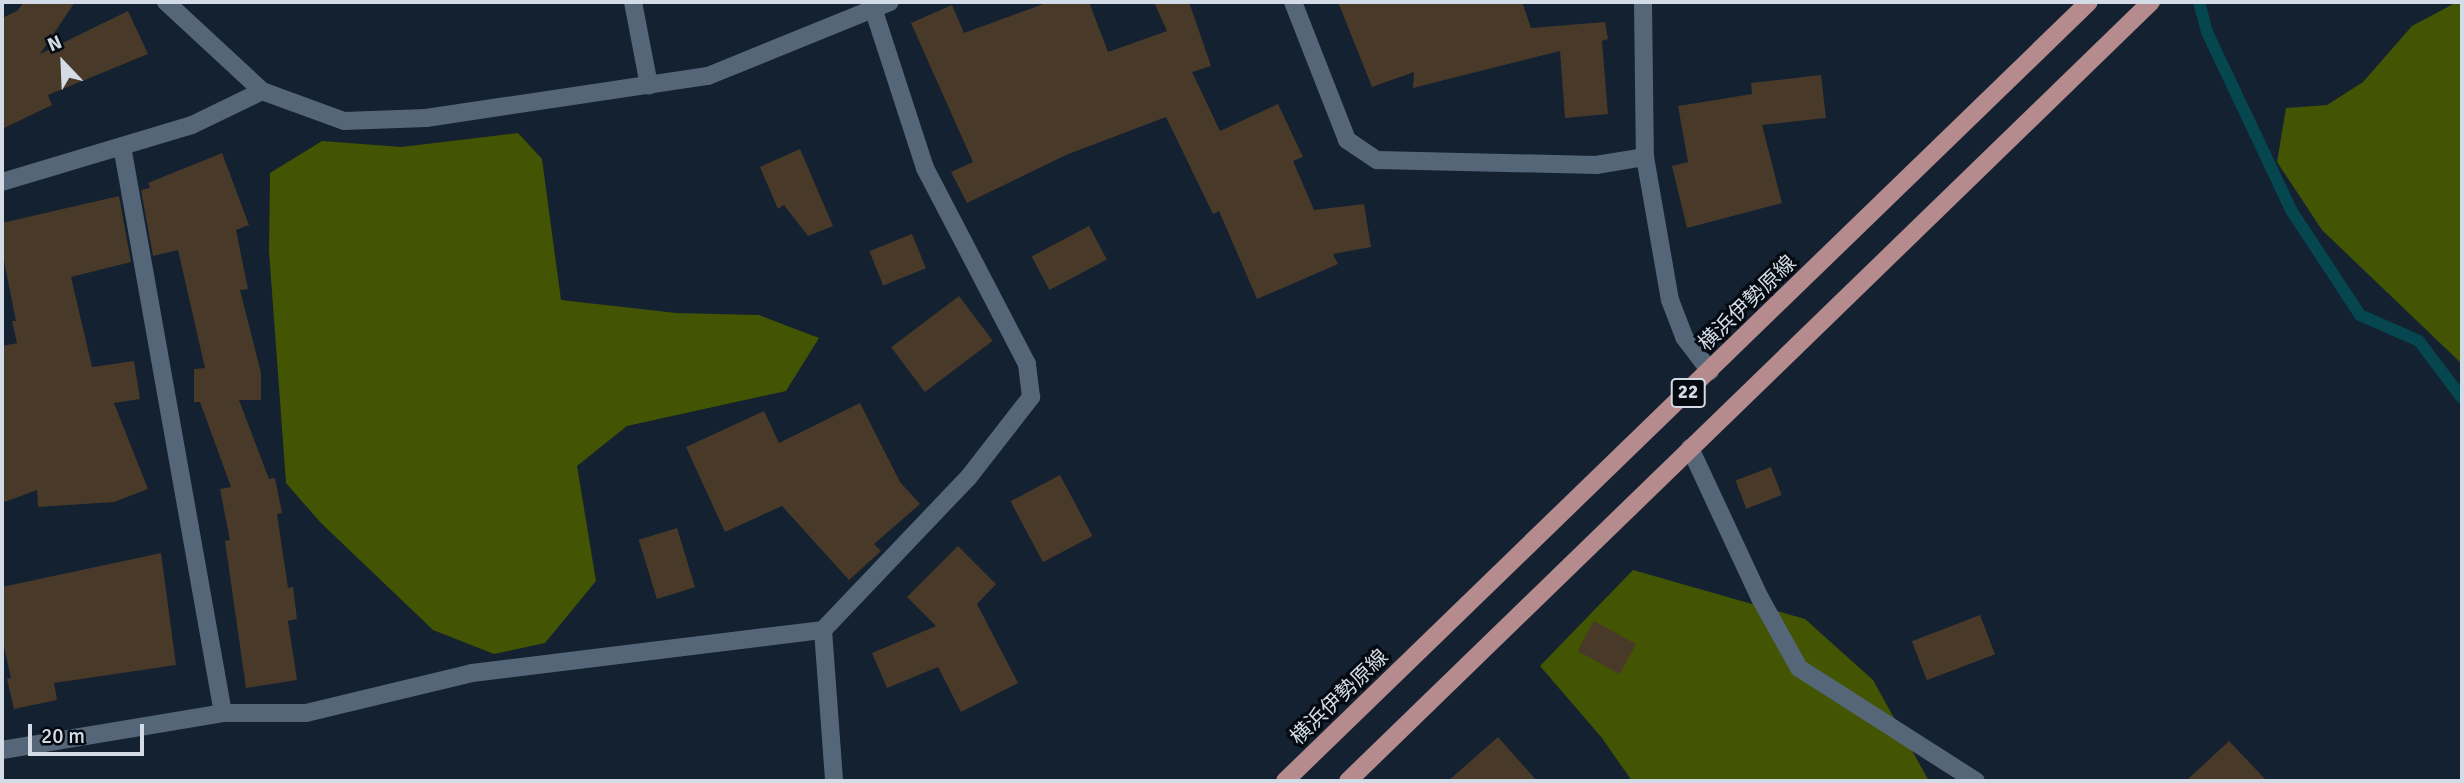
<!DOCTYPE html>
<html>
<head>
<meta charset="utf-8">
<style>
  body { margin:0 }
  #map { position:relative; width:2464px; height:783px; overflow:hidden; background:#132130; font-family:Signika,"Noto Sans JP",sans-serif }
  div>[style] { position:absolute }
  .forest>* { inset:0; background:#435403 }
  .stream>* { height:12px; margin:-6px; padding:0 6px; transform-origin:6px; border-radius:6px; background:#06464e }
  .building>* { inset:0; background:#493929; transform-origin:0 0 }
  .minor>* { height:18px; margin:-9px; padding:0 9px; transform-origin:9px; border-radius:9px; background:#566679 }
  .tertiary>* { height:18px; margin:-9px; padding:0 9px; transform-origin:9px; border-radius:9px; background:#566679 }
  .primary>* { height:18px; margin:-9px; padding:0 9px; transform-origin:9px; border-radius:9px; background:#b58b8d }
  span { translate:-50% -50%; white-space:nowrap; text-align:center; line-height:1.15; -webkit-text-stroke:6px #050a11; paint-order:stroke }
  .shield-label span { padding:2px 5px; background:#050a11; border:2px solid; border-radius:5px; -webkit-text-stroke-width:0 }
  .shield-label { font-size:19px; color:#d3dce6; font-weight:700 }
  .street-label { font-size:21px; color:#d3dce6 }
  .frame { position:absolute; inset:0; border:4px solid #d3dce6; pointer-events:none }
  .north { position:absolute; left:28px; top:28px; width:70px; height:70px; -webkit-text-stroke:5px #050a11; paint-order:stroke; rotate:337deg; font-size:19px; font-weight:700; line-height:28px; text-align:center; color:#d3dce6 }
  .north::after { content:''; display:block; margin:auto; width:24px; height:32px; background:#d3dce6; clip-path:polygon(50% 0,100% 100%,50% 72%,0 100%) }
  .scale { position:absolute; left:28px; top:724px; width:116px; height:32px; box-sizing:border-box; border:4px solid #d3dce6; border-top:0; padding-left:9px; font-size:21px; line-height:24px; white-space:nowrap; color:#d3dce6; -webkit-text-stroke:5px #050a11; paint-order:stroke }
</style>
</head>
<body>
<div id="map">
  <div class="forest">
    <i style="clip-path:polygon(2457px 2px,2462px 2px,2462px 364px,2322px 230px,2277px 162px,2286px 108px,2327px 105px,2363px 82px,2412px 26px)"></i>
    <i style="clip-path:polygon(518px 133px,542px 159px,561px 300px,676px 313px,759px 315px,819px 338px,786px 391px,627px 426px,577px 466px,596px 581px,545px 643px,494px 654px,433px 630px,320px 522px,286px 483px,269px 251px,270px 173px,322px 141px,401px 147px)"></i>
    <i style="clip-path:polygon(1633px 570px,1805px 619px,1873px 680px,1929px 781px,1632px 781px,1602px 738px,1540px 666px)"></i>
  </div>
  <div class="stream">
    <i style="left:2199px;top:2px;width:31px;rotate:75deg"></i>
    <i style="left:2207px;top:32px;width:197px;rotate:64.7deg"></i>
    <i style="left:2291px;top:210px;width:126px;rotate:56.7deg"></i>
    <i style="left:2360px;top:315px;width:64px;rotate:23.8deg"></i>
    <i style="left:2419px;top:341px;width:71px;rotate:53deg"></i>
  </div>
  <div class="building">
    <i style="clip-path:polygon(24px 2px,75px 2px,40px 54px,128px 11px,148px 54px,48px 95px,52px 105px,2px 129px,2px 18px,17px 11px)"></i>
    <i style="clip-path:polygon(1049px 2px,1089px 2px,1108px 52px,1167px 31px,1154px 2px,1189px 2px,1211px 66px,1192px 72px,1220px 131px,1278px 104px,1303px 157px,1293px 161px,1314px 210px,1364px 204px,1371px 247px,1333px 254px,1338px 264px,1257px 299px,1219px 211px,1213px 214px,1166px 117px,1066px 155px,967px 203px,951px 172px,973px 162px,911px 23px,952px 5px,964px 33px)"></i>
    <i style="clip-path:polygon(1338px 2px,1522px 2px,1531px 28px,1605px 22px,1608px 39px,1602px 41px,1608px 114px,1565px 118px,1560px 51px,1413px 88px,1414px 72px,1372px 87px)"></i>
    <i style="clip-path:polygon(1821px 75px,1826px 118px,1762px 125px,1782px 203px,1687px 228px,1672px 166px,1688px 162px,1678px 106px,1752px 94px,1751px 83px)"></i>
    <i style="clip-path:polygon(800px 149px,833px 226px,808px 236px,784px 205px,778px 209px,760px 167px)"></i>
    <i style="clip-path:polygon(222px 153px,249px 225px,236px 230px,248px 289px,240px 290px,261px 373px,261px 400px,239px 400px,269px 479px,275px 478px,282px 513px,277px 514px,288px 588px,293px 587px,297px 619px,288px 621px,297px 680px,246px 688px,225px 541px,230px 540px,220px 489px,231px 487px,200px 402px,194px 402px,194px 369px,205px 368px,178px 250px,153px 256px,141px 190px,150px 188px,148px 183px)"></i>
    <i style="clip-path:polygon(119px 196px,131px 262px,71px 277px,92px 367px,134px 361px,140px 399px,114px 403px,148px 489px,114px 502px,38px 507px,37px 490px,2px 503px,2px 346px,17px 343px,12px 321px,16px 321px,2px 251px,2px 223px)"></i>
    <i style="left:1089px;top:226px;width:38px;height:65px;rotate:62deg"></i>
    <i style="left:912px;top:234px;width:37px;height:46px;rotate:68deg"></i>
    <i style="left:959px;top:296px;width:56px;height:85px;rotate:53deg"></i>
    <i style="clip-path:polygon(860px 403px,900px 482px,920px 504px,874px 544px,881px 551px,849px 580px,782px 506px,725px 532px,686px 447px,764px 411px,779px 443px)"></i>
    <i style="left:1771px;top:467px;width:30px;height:38px;rotate:69deg"></i>
    <i style="left:1060px;top:475px;width:69px;height:56px;rotate:62deg"></i>
    <i style="left:677px;top:528px;width:62px;height:40px;rotate:73deg"></i>
    <i style="clip-path:polygon(958px 546px,996px 584px,977px 604px,1018px 683px,961px 712px,938px 667px,887px 688px,872px 653px,936px 626px,907px 597px)"></i>
    <i style="clip-path:polygon(161px 553px,176px 665px,54px 683px,57px 700px,14px 709px,7px 679px,11px 678px,2px 638px,2px 587px)"></i>
    <i style="left:1980px;top:615px;width:42px;height:73px;rotate:69deg"></i>
    <i style="left:1594px;top:621px;width:48px;height:34px;rotate:29deg"></i>
    <i style="clip-path:polygon(1498px 737px,1537px 781px,1448px 781px)"></i>
    <i style="clip-path:polygon(2229px 741px,2267px 781px,2186px 781px)"></i>
  </div>
  <div class="minor">
    <i style="left:633px;top:2px;width:85px;rotate:79.1deg"></i>
    <i style="left:1293px;top:2px;width:148px;rotate:68.6deg"></i>
    <i style="left:1347px;top:140px;width:36px;rotate:34deg"></i>
    <i style="left:1377px;top:160px;width:219px;rotate:1.3deg"></i>
    <i style="left:1596px;top:165px;width:50px;rotate:-9.3deg"></i>
    <i style="left:1643px;top:2px;width:155px;rotate:89.3deg"></i>
    <i style="left:1645px;top:157px;width:145px;rotate:80.1deg"></i>
    <i style="left:1670px;top:300px;width:40px;rotate:69deg"></i>
    <i style="left:1684px;top:337px;width:43px;rotate:52.6deg"></i>
    <i style="left:122px;top:146px;width:576px;rotate:79.9deg"></i>
    <i style="left:2px;top:182px;width:198px;rotate:-16.7deg"></i>
    <i style="left:192px;top:125px;width:78px;rotate:-25.9deg"></i>
    <i style="left:1690px;top:448px;width:166px;rotate:65deg"></i>
    <i style="left:1760px;top:598px;width:80px;rotate:60.9deg"></i>
    <i style="left:1799px;top:668px;width:210px;rotate:32.6deg"></i>
    <i style="left:823px;top:630px;width:151px;rotate:85.8deg"></i>
    <i style="left:2px;top:750px;width:224px;rotate:-9.5deg"></i>
    <i style="left:223px;top:713px;width:83px"></i>
    <i style="left:306px;top:713px;width:171px;rotate:-13.5deg"></i>
    <i style="left:472px;top:673px;width:354px;rotate:-7deg"></i>
    <i style="left:823px;top:630px;width:210px;rotate:-46.4deg"></i>
    <i style="left:968px;top:478px;width:103px;rotate:-52.1deg"></i>
    <i style="left:1031px;top:397px;width:33px;rotate:-97deg"></i>
    <i style="left:1027px;top:364px;width:221px;rotate:-117.5deg"></i>
    <i style="left:925px;top:168px;width:168px;rotate:-108deg"></i>
  </div>
  <div class="tertiary">
    <i style="left:166px;top:2px;width:131px;rotate:42.8deg"></i>
    <i style="left:262px;top:91px;width:87px;rotate:20.1deg"></i>
    <i style="left:344px;top:121px;width:82px;rotate:-2.1deg"></i>
    <i style="left:426px;top:118px;width:285px;rotate:-8.5deg"></i>
    <i style="left:708px;top:76px;width:196px;rotate:-22.1deg"></i>
  </div>
  <div class="primary">
    <i style="left:1285px;top:781px;width:1119px;rotate:-44.1deg"></i>
    <i style="left:1348px;top:781px;width:1119px;rotate:-44.13deg"></i>
  </div>
  <div class="shield-label">
    <span style="left:1688px;top:393px">22</span>
  </div>
  <div class="street-label">
    <span style="left:1747px;top:303px;rotate:-44deg">横浜伊勢原線</span>
    <span style="left:1339px;top:697px;rotate:-44deg">横浜伊勢原線</span>
  </div>
  <div class="frame"></div>
  <div class="north">N</div>
  <div class="scale">20 m</div>
</div>
</body>
</html>
